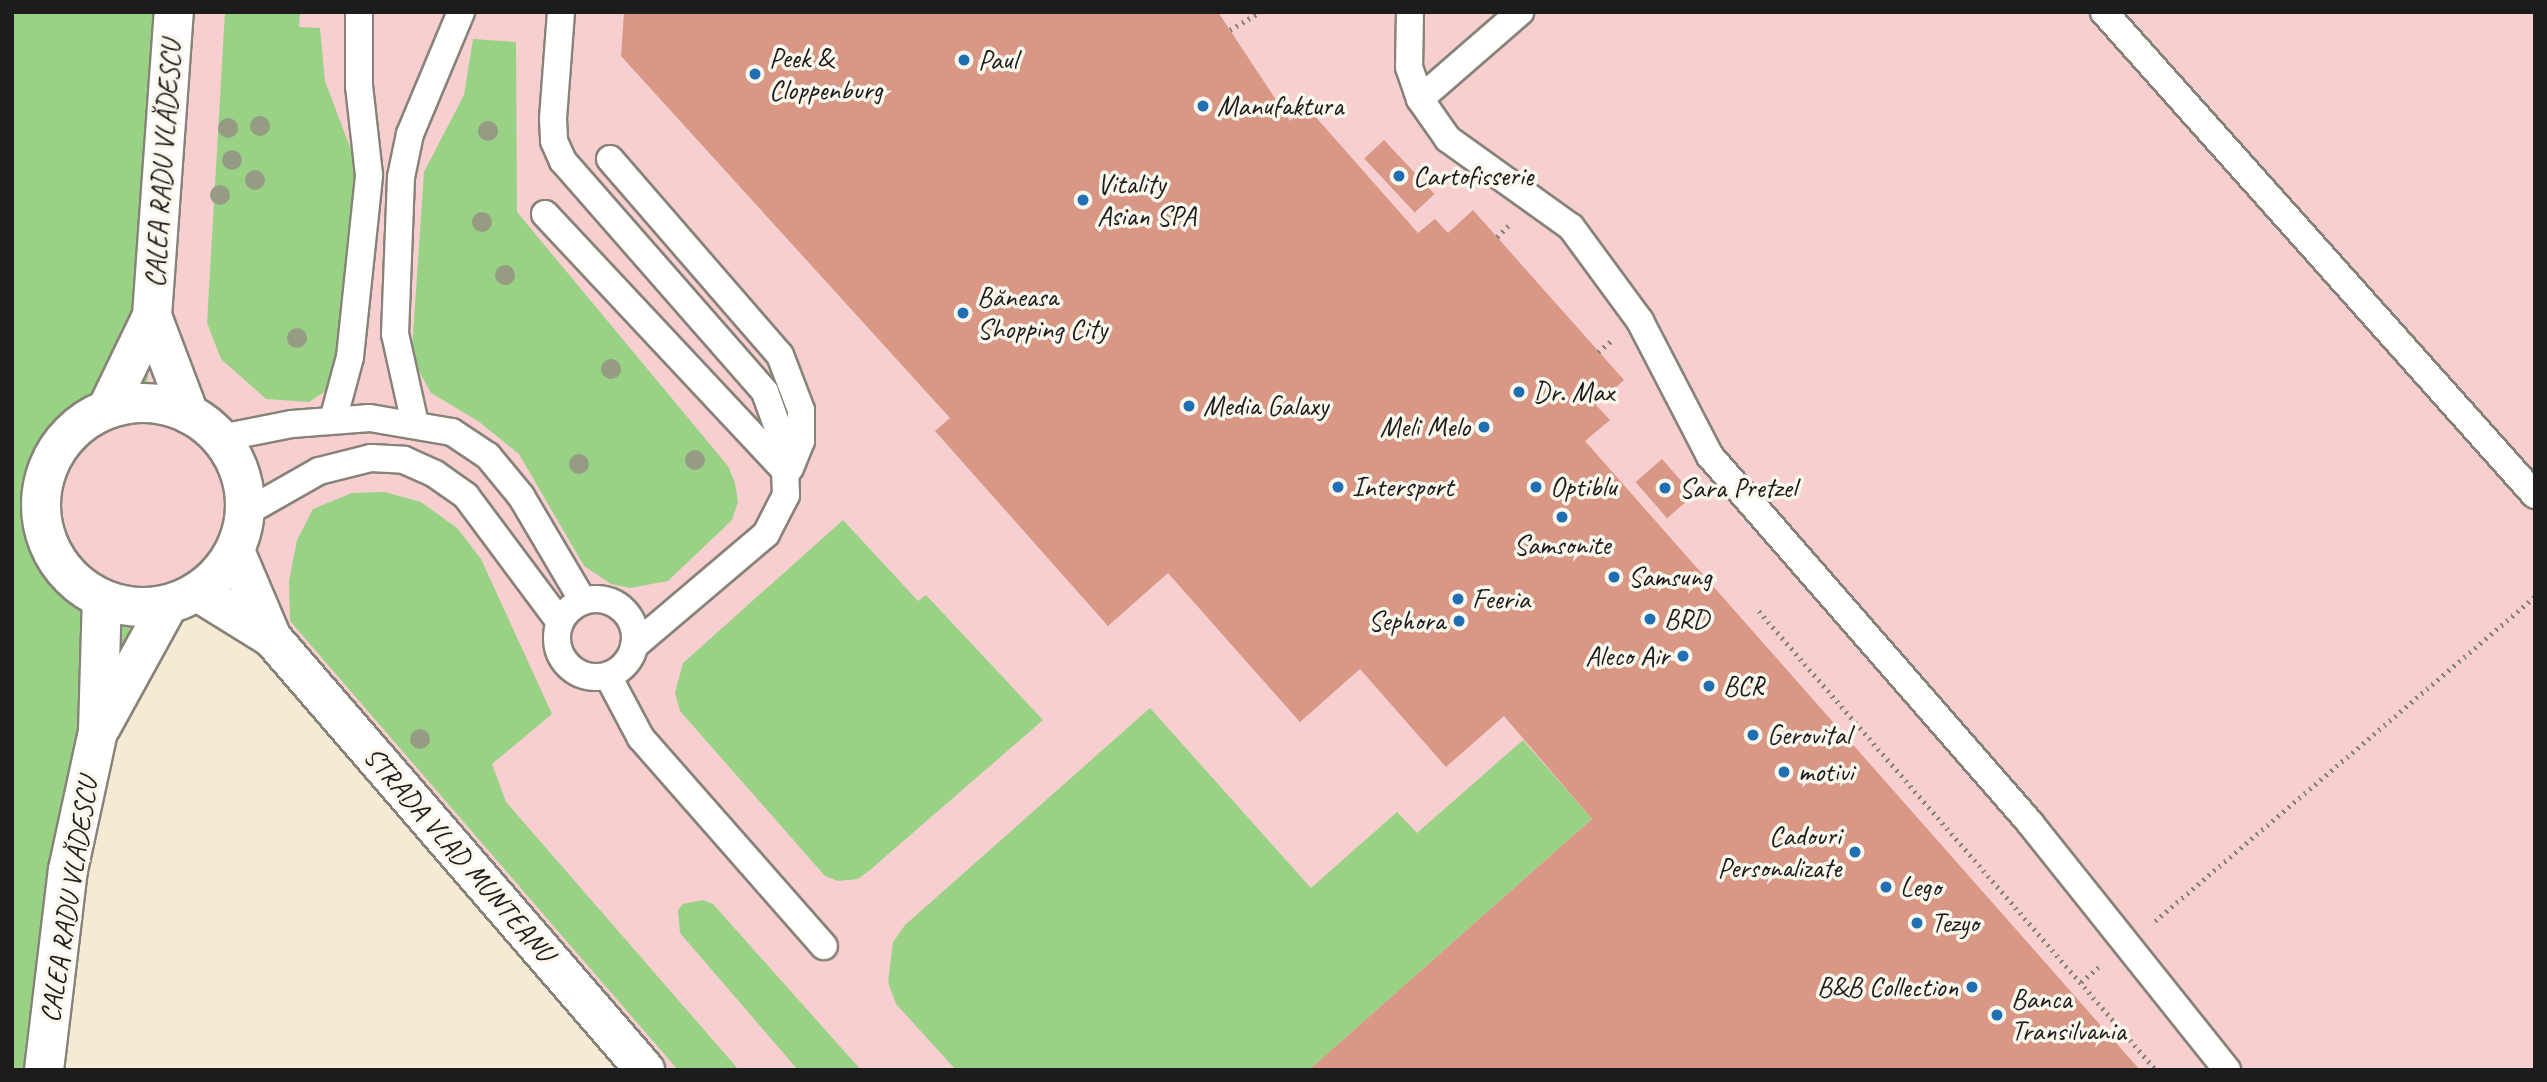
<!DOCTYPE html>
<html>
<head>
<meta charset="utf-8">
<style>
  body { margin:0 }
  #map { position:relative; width:2547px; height:1082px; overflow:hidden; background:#f5ead3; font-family:Caveat,sans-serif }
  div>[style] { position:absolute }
  .built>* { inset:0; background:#f7cfd1 }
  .green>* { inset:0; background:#99d285 }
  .building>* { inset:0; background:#d99785; transform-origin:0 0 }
  .path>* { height:4.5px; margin-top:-2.25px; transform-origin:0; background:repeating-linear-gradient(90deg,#888378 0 2px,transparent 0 7px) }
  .roads { filter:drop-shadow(2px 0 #888378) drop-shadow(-2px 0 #888378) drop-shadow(0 2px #888378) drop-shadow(0 -2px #888378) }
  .service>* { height:26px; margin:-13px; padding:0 13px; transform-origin:13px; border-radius:13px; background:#fff }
  .service>.ring { margin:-13px; padding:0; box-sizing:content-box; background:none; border:26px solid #fff; border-radius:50% }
  .minor>* { height:38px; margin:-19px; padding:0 19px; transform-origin:19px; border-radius:19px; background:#fff }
  .minor>.ring { margin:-19px; padding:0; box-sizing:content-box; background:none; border:38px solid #fff; border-radius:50% }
  .trees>* { width:20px; height:20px; margin:-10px; border-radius:50%; background:#969c83 }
  .dots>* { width:19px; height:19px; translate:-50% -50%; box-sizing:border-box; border:4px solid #fbf7ec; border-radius:50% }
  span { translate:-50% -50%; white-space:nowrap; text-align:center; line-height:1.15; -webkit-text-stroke:7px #fbf7ec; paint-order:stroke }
  .poi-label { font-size:28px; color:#1c1c1c }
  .left { translate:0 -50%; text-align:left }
  .right { translate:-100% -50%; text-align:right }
  .street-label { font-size:28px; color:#1c1c1c }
  .frame { position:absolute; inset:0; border:14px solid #1c1c1c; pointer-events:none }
</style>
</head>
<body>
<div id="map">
  <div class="built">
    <i style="clip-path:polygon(175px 12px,2535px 12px,2535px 1070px,646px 1070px,218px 576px,198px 592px,168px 605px,136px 608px,102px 600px,76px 584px,46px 541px,40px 503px,42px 482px,58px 447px,87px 419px,126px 404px,146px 403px)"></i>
  </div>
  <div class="green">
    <i style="clip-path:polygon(12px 12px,175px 12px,146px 403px,126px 404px,87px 419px,58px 447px,42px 483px,41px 523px,55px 559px,76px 584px,102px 600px,136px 608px,98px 732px,44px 1070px,12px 1070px)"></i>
    <i style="clip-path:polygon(225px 12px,300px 12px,299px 27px,320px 28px,325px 81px,351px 150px,355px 184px,337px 373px,327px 390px,309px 402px,266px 399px,221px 359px,207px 323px)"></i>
    <i style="clip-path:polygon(473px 39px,516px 42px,517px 212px,728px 466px,735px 483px,738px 502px,732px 520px,668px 581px,630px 588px,611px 584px,584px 566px,519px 454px,478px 421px,431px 393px,420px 373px,412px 349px,424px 172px,464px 95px)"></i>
    <i style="clip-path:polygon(385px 492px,421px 502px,457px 528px,481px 559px,552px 714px,492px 764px,506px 802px,739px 1070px,678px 1070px,290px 621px,289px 581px,297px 540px,313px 509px,352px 493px)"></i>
    <i style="clip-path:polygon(843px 520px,918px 601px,926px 595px,1043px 720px,870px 870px,858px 879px,838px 881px,825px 876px,680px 711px,675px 693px,683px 663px)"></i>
    <i style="clip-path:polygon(1150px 708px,1311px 888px,1397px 812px,1417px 833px,1523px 740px,1592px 819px,1309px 1070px,956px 1070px,896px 1004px,888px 982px,893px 942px,905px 925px)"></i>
    <i style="clip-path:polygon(703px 900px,713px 904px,861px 1070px,798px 1070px,680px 933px,678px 910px,683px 904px)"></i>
  </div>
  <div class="building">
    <i style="clip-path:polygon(624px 12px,1218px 12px,1290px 121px,1306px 106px,1418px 233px,1435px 219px,1448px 233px,1473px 210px,1624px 380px,1596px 405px,1610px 420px,1585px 441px,2140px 1070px,1309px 1070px,1592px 819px,1504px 716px,1446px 767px,1360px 669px,1300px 722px,1168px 573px,1108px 626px,935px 431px,950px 418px,621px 56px)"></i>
    <i style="left:1384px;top:140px;width:74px;height:27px;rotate:47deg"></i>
    <i style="left:1662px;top:459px;width:48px;height:35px;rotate:49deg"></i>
  </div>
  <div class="path">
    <i style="left:1230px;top:30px;width:35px;rotate:-31deg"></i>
    <i style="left:1497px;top:237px;width:16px;rotate:-45deg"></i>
    <i style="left:1598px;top:352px;width:17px;rotate:-40deg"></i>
    <i style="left:1759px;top:611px;width:607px;rotate:49.14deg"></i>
    <i style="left:2155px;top:921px;width:499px;rotate:-40.5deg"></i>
    <i style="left:2081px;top:982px;width:23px;rotate:-40deg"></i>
  </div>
  <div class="roads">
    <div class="service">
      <i style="left:561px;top:12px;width:107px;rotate:94.3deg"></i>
      <i style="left:553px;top:119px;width:22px;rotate:87deg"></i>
      <i style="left:554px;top:141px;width:22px;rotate:66deg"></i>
      <i style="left:563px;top:161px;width:307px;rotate:48.8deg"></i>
      <i style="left:765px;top:392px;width:56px;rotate:70.3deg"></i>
      <i style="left:784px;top:445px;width:50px;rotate:87.7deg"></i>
      <i style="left:786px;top:495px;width:44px;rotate:117.1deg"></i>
      <i style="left:766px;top:534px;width:173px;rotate:139.7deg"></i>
      <i style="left:1410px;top:12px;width:55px;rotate:91deg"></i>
      <i style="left:1409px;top:67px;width:34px;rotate:71deg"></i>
      <i style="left:1420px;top:99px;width:49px;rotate:55deg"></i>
      <i style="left:1448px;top:139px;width:151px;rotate:35.6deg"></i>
      <i style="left:1571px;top:227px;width:117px;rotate:53.7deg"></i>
      <i style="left:1640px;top:321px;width:152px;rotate:62.6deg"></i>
      <i style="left:1710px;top:456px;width:487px;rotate:48.9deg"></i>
      <i style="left:2030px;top:823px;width:316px;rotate:51.4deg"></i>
      <i style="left:2104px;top:12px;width:647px;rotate:48.26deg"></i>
      <i style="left:1420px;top:99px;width:133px;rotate:-41deg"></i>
      <i style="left:610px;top:159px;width:259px;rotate:49.1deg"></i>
      <i style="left:780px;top:355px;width:59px;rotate:69.1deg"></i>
      <i style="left:801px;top:410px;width:31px;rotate:90deg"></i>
      <i style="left:801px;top:441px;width:29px;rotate:112deg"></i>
      <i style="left:545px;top:214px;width:354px;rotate:46.9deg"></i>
      <i style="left:333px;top:420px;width:65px;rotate:-74.9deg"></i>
      <i style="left:350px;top:357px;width:183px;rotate:-84deg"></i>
      <i style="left:369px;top:175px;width:90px;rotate:-96.4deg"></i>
      <i style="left:359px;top:86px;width:74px;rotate:-90deg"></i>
      <i style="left:415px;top:424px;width:92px;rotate:-102.5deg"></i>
      <i style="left:395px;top:334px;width:157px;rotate:-87.8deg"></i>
      <i style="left:401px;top:177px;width:44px;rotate:-78.2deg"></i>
      <i style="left:410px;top:134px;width:132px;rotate:-67.3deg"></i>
      <i style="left:221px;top:438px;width:72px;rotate:-11.2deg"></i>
      <i style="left:292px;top:424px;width:78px;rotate:-4.4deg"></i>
      <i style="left:370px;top:418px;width:83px;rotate:9.7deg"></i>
      <i style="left:452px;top:432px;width:43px;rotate:33.7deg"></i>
      <i style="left:488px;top:456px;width:52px;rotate:50.5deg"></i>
      <i style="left:521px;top:496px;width:122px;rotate:59.4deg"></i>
      <i style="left:245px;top:513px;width:85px;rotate:-29.6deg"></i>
      <i style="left:319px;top:471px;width:54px;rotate:-14deg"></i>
      <i style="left:371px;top:458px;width:33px;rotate:3deg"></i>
      <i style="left:404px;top:460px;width:34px;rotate:24deg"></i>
      <i style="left:435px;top:474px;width:38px;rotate:35deg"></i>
      <i style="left:466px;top:496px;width:157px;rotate:53.3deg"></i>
      <i class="ring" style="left:557px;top:599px;width:52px;height:52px"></i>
      <i style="left:608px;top:676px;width:70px;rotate:62deg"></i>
      <i style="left:641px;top:738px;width:277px;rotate:48.7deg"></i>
    </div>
    <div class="minor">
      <i style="left:152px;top:316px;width:105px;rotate:69.3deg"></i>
      <i class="ring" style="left:41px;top:403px;width:166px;height:166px"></i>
      <i style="left:107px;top:409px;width:103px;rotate:-64.2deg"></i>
      <i style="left:152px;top:316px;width:305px;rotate:-85.9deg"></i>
      <i style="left:235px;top:551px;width:95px;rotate:67deg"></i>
      <i style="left:198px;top:592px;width:87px;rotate:31.9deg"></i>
      <i style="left:272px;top:638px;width:571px;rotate:49.19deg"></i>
      <i style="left:101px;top:727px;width:139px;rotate:-61.2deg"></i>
      <i style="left:44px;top:1070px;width:201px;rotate:-83.2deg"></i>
      <i style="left:68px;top:870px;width:142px;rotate:-77.8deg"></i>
      <i style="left:98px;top:731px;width:131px;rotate:-88.3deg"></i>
    </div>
  </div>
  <div class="trees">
    <i style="left:260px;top:126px"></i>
    <i style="left:228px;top:128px"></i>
    <i style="left:488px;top:131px"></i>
    <i style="left:232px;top:160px"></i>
    <i style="left:255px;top:180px"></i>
    <i style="left:220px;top:195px"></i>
    <i style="left:482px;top:222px"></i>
    <i style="left:505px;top:275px"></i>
    <i style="left:297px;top:338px"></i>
    <i style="left:611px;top:369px"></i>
    <i style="left:695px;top:460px"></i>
    <i style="left:579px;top:464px"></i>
    <i style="left:420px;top:739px"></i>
  </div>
  <div class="dots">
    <i style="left:964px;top:60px;background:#1f6fb2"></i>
    <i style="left:755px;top:74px;background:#1f6fb2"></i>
    <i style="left:1203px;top:106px;background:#1f6fb2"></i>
    <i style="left:1399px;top:176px;background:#1f6fb2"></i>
    <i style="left:1083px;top:200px;background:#1f6fb2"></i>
    <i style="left:963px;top:313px;background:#1f6fb2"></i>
    <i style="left:1519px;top:392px;background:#1f6fb2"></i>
    <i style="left:1189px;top:406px;background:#1f6fb2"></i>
    <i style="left:1484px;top:427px;background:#1f6fb2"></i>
    <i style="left:1338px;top:487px;background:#1f6fb2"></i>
    <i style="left:1536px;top:487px;background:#1f6fb2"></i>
    <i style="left:1665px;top:488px;background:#1f6fb2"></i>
    <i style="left:1562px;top:517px;background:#1f6fb2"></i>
    <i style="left:1614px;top:577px;background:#1f6fb2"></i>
    <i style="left:1458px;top:599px;background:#1f6fb2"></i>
    <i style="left:1650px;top:619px;background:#1f6fb2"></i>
    <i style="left:1459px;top:621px;background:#1f6fb2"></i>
    <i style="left:1683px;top:656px;background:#1f6fb2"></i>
    <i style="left:1709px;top:686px;background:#1f6fb2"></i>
    <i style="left:1753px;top:735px;background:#1f6fb2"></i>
    <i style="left:1784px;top:772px;background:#1f6fb2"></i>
    <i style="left:1855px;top:852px;background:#1f6fb2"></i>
    <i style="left:1886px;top:887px;background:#1f6fb2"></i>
    <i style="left:1917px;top:923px;background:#1f6fb2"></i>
    <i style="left:1972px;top:987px;background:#1f6fb2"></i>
    <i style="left:1997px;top:1015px;background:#1f6fb2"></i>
  </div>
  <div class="poi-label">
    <span class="left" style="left:769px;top:74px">Peek &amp;<br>Cloppenburg</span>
    <span class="left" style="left:978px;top:60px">Paul</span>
    <span class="left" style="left:1217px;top:106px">Manufaktura</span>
    <span class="left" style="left:1413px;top:176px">Cartofisserie</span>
    <span class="left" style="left:1097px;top:200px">Vitality<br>Asian SPA</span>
    <span class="left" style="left:977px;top:313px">Băneasa<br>Shopping City</span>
    <span class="left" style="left:1533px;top:392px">Dr. Max</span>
    <span class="left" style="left:1203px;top:406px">Media Galaxy</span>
    <span class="right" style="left:1470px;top:427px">Meli Melo</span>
    <span class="left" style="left:1352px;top:487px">Intersport</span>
    <span class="left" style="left:1550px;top:487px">Optiblu</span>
    <span class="left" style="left:1679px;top:488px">Sara Pretzel</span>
    <span style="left:1562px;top:545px">Samsonite</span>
    <span class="left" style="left:1628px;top:577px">Samsung</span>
    <span class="left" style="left:1472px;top:599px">Feeria</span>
    <span class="left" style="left:1664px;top:619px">BRD</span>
    <span class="right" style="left:1445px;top:621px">Sephora</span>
    <span class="right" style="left:1669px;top:656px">Aleco Air</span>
    <span class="left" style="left:1723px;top:686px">BCR</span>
    <span class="left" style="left:1767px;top:735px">Gerovital</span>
    <span class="left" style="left:1798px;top:772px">motivi</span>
    <span class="right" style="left:1841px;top:852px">Cadouri<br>Personalizate</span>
    <span class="left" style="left:1900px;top:887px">Lego</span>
    <span class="left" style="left:1931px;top:923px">Tezyo</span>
    <span class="right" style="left:1958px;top:987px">B&amp;B Collection</span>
    <span class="left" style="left:2011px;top:1015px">Banca<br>Transilvania</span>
  </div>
  <div class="street-label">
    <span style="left:163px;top:164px;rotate:-86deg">CALEA RADU VLĂDESCU</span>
    <span style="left:459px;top:854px;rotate:49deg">STRADA VLAD MUNTEANU</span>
    <span style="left:69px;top:900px;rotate:-81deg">CALEA RADU VLĂDESCU</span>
  </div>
  <div class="frame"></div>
</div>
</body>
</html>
